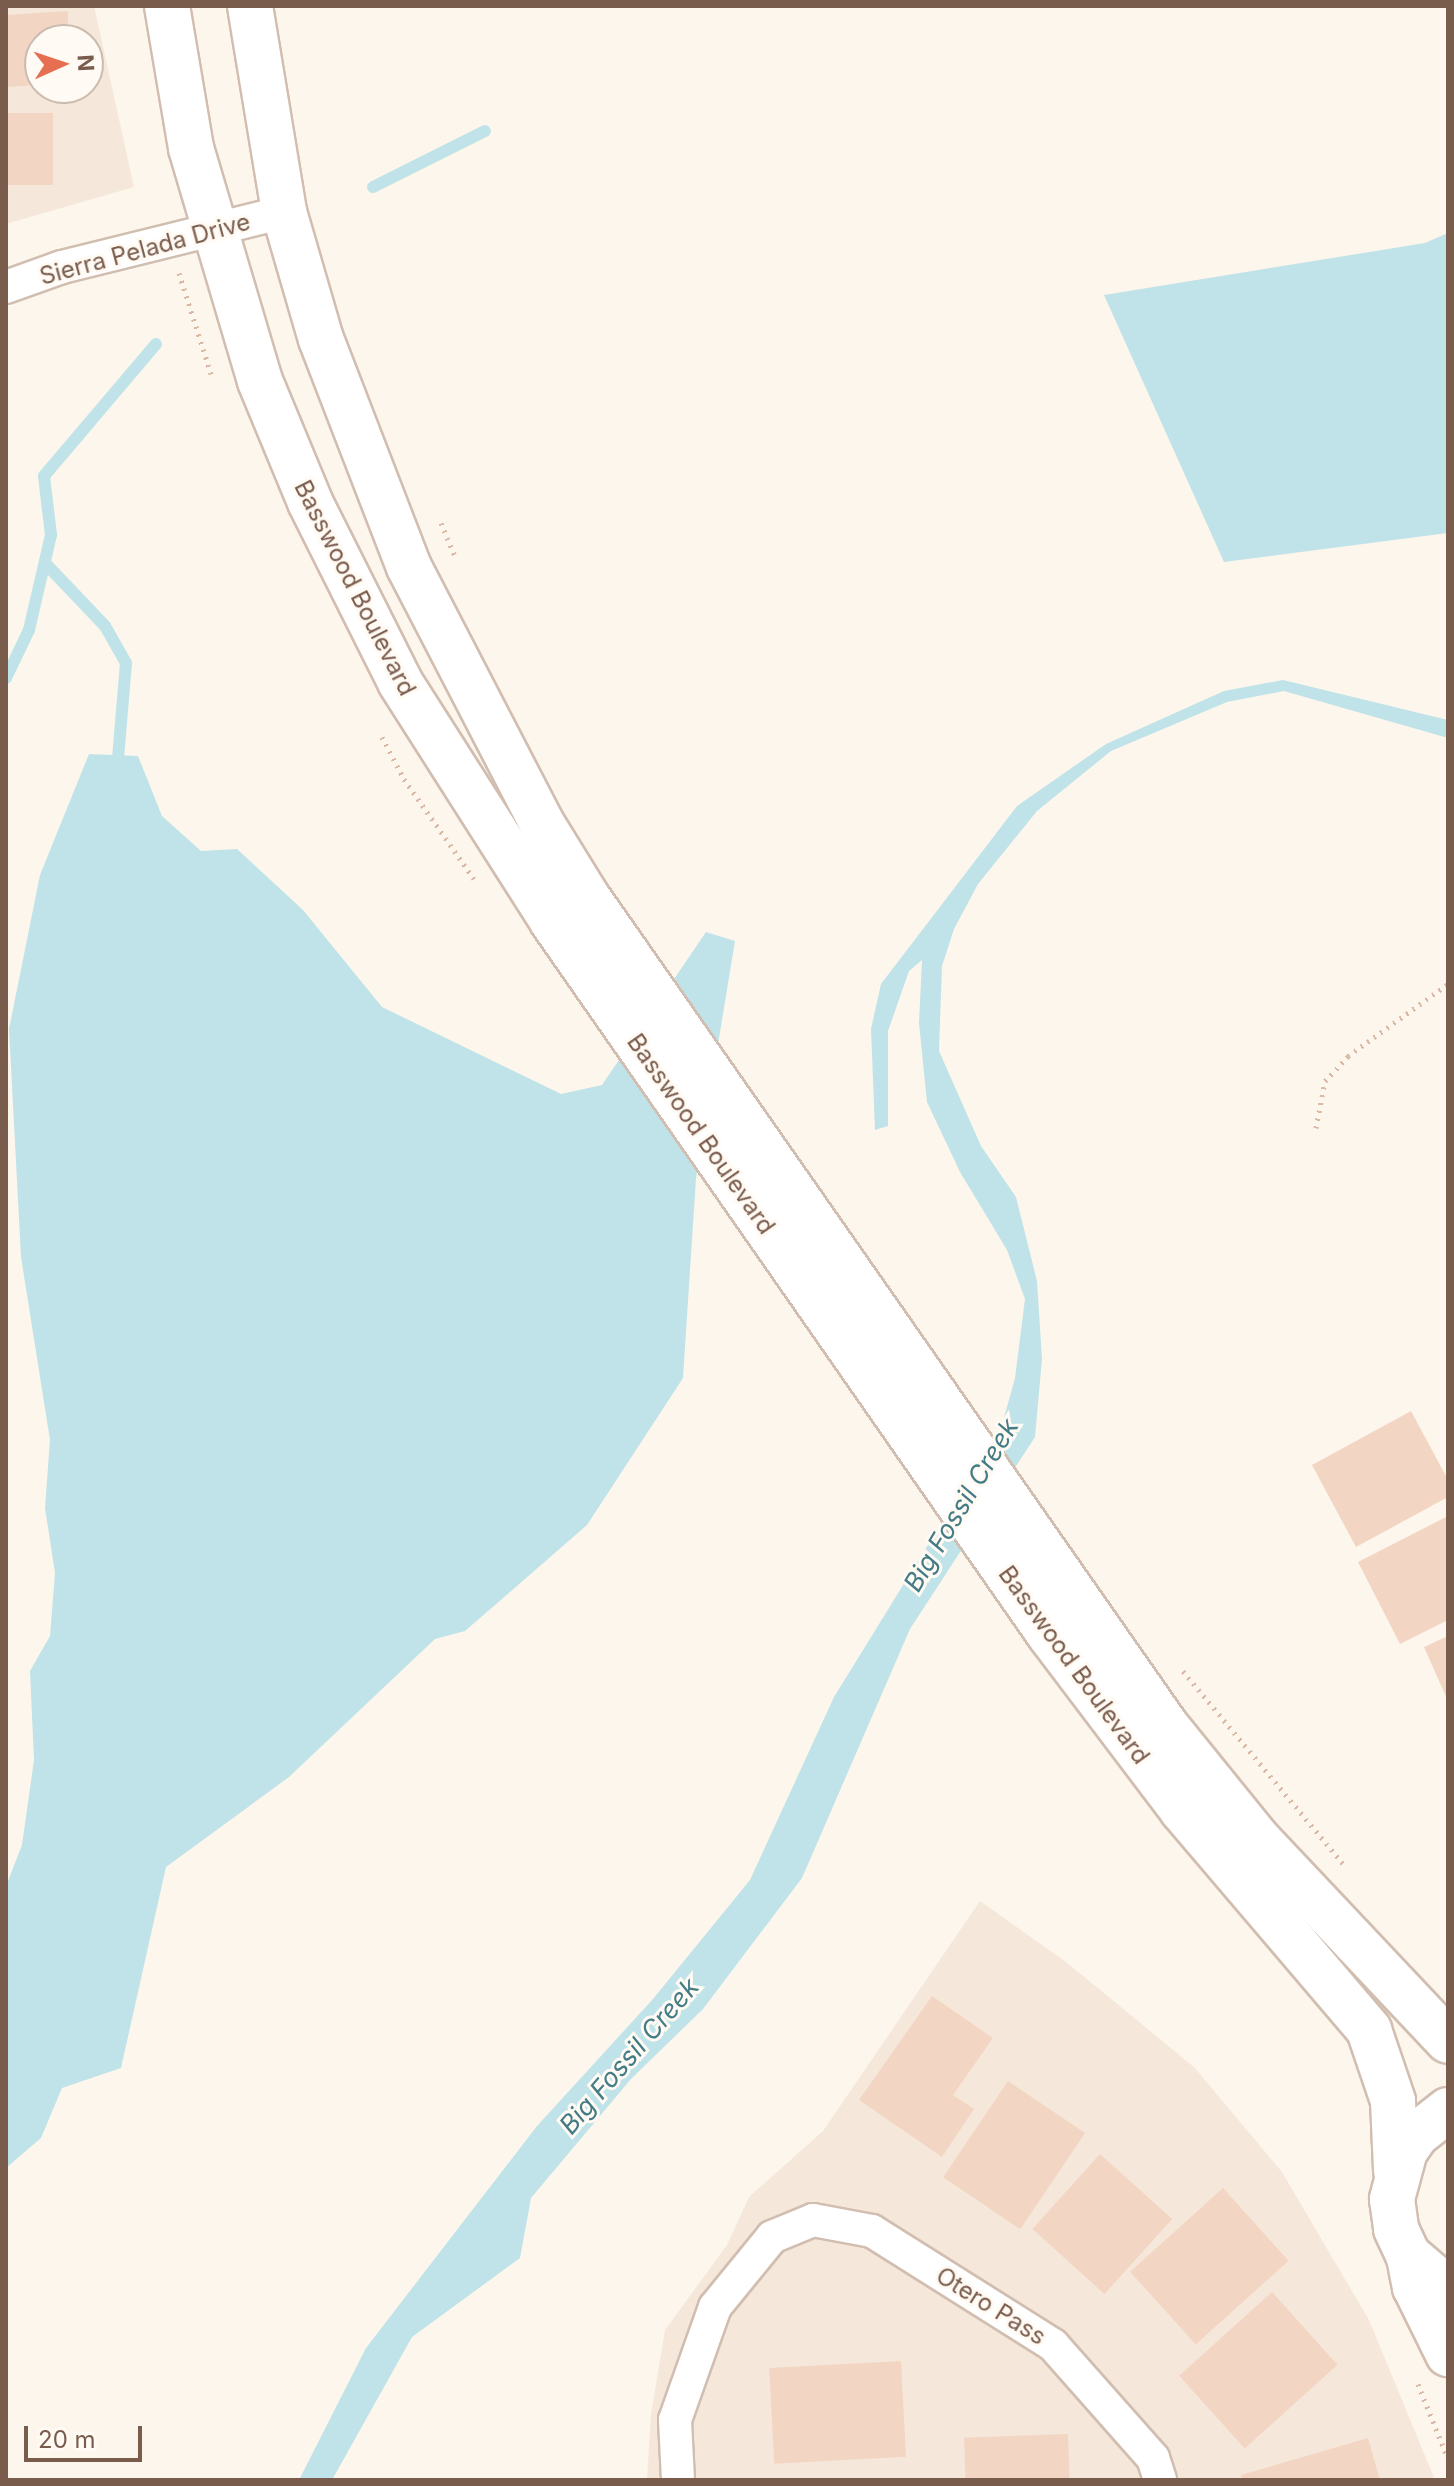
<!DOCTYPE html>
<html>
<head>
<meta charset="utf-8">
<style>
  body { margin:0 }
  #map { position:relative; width:1454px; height:2486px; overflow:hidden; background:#fdf6ec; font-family:Inter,sans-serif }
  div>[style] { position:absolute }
  .residential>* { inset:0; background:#f5e8da }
  .water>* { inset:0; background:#bfe3e8 }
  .stream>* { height:12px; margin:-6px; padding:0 6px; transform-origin:6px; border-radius:6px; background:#bfe3e8 }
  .building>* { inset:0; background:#f3d5c3; transform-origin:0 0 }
  .path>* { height:5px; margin-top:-2.5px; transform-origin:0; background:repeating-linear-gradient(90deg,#d9b8a5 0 2px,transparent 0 8px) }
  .roads { filter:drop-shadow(2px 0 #d1beb0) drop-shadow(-2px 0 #d1beb0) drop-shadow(0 2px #d1beb0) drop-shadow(0 -2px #d1beb0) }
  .minor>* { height:32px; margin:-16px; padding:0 16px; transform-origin:16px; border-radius:16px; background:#fff }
  .secondary>* { height:44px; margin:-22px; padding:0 22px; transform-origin:22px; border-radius:22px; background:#fff }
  span { translate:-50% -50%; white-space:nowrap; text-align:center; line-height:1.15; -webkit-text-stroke:6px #fffaf3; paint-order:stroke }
  .street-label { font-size:24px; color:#7a5c4d }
  .water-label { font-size:26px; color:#437c86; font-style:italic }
  .frame { position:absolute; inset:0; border:8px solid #7a5c4d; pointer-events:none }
  .north { position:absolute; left:24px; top:24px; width:80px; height:80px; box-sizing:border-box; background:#fffaf3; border:2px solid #cabbb1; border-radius:50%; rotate:87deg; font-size:22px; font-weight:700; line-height:32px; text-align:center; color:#7a5c4d }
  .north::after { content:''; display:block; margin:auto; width:28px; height:36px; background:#e76f51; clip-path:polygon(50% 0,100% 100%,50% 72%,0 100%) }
  .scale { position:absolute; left:24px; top:2426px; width:118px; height:36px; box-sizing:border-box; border:4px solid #7a5c4d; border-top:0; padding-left:10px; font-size:24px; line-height:28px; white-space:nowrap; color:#7a5c4d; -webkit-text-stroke:6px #fffaf3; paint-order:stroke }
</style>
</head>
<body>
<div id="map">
  <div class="residential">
    <i style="clip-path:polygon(evenodd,6px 6px,94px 6px,134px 187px,6px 224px,6px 6px,40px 40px,88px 40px,88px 88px,40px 88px,40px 40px)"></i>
    <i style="clip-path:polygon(980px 1901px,1066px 1962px,1194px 2067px,1282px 2172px,1369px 2320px,1435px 2480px,647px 2480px,651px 2414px,665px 2330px,727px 2245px,749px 2197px,823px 2131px)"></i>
  </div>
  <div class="water">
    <i style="clip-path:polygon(1448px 233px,1448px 533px,1224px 562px,1104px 295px,1425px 243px)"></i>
    <i style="clip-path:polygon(1283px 680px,1448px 720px,1448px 738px,1284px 691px,1227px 702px,1111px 751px,1037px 811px,978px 884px,954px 929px,942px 966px,939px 1051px,981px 1146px,1016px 1197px,1037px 1281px,1042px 1359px,1035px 1437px,910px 1629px,802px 1878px,703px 2009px,631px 2079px,531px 2198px,520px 2258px,412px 2337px,332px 2480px,299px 2480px,366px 2348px,537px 2126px,653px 1999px,750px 1880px,834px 1697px,1002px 1425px,1015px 1378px,1025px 1299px,1007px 1250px,960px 1172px,927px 1102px,919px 1023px,922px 960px,909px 971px,888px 1031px,888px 1126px,875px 1130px,871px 1029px,881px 984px,1017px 806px,1106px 744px,1224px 691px)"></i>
    <i style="clip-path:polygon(89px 754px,138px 756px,162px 816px,201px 851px,237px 849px,303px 910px,382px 1007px,561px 1094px,602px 1085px,706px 932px,735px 941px,696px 1178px,683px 1378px,587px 1525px,465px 1631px,435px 1639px,289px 1777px,166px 1867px,121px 2068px,62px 2088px,41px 2138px,6px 2168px,6px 1886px,22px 1845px,34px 1760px,30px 1671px,50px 1636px,55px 1573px,45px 1508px,50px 1440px,21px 1257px,9px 1029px,40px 875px)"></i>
  </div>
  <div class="stream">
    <i style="left:373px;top:187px;width:125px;rotate:-26.6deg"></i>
    <i style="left:45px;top:563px;width:87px;rotate:46.4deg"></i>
    <i style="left:105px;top:626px;width:43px;rotate:60.4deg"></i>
    <i style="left:126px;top:663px;width:107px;rotate:94.8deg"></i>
    <i style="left:6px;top:678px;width:53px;rotate:-64.4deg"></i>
    <i style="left:29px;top:630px;width:98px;rotate:-77deg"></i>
    <i style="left:51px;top:535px;width:59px;rotate:-96.8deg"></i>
    <i style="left:44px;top:476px;width:173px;rotate:-49.7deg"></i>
  </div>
  <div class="building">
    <i style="clip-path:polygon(68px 11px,68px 40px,40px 40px,40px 85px,6px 87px,6px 15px)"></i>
    <i style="left:53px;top:113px;width:72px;height:47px;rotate:90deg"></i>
    <i style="clip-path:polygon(1411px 1411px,1448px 1480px,1448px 1497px,1356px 1547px,1312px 1465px)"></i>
    <i style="clip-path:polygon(1448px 1516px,1448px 1620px,1400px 1644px,1358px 1562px)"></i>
    <i style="clip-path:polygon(1448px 1636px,1448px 1701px,1424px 1647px)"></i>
    <i style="clip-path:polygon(932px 1996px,993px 2038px,953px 2095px,974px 2109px,942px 2157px,859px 2100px)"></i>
    <i style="left:1008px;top:2081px;width:93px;height:116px;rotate:34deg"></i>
    <i style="left:1100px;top:2154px;width:97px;height:101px;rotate:42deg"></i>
    <i style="left:1223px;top:2188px;width:98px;height:125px;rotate:48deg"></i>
    <i style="left:1272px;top:2292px;width:98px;height:125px;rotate:48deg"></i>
    <i style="left:901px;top:2361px;width:96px;height:132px;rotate:87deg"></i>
    <i style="left:1068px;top:2434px;width:46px;height:104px;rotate:88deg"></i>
    <i style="clip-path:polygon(1368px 2438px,1380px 2480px,1242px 2480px,1241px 2475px)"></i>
  </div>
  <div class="path">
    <i style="left:179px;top:273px;width:106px;rotate:72.4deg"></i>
    <i style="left:441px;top:523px;width:39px;rotate:67deg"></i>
    <i style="left:382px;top:737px;width:47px;rotate:62.4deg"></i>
    <i style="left:404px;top:779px;width:122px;rotate:55deg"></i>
    <i style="left:1316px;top:1128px;width:48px;rotate:-79.2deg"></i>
    <i style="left:1325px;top:1081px;width:34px;rotate:-47deg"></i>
    <i style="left:1348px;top:1056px;width:123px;rotate:-35.8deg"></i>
    <i style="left:1183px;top:1671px;width:255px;rotate:50.3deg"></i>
    <i style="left:1418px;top:2384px;width:81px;rotate:68.2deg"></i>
  </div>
  <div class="roads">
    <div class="minor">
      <i style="left:6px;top:287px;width:59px;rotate:-19.7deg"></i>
      <i style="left:62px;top:267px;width:229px;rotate:-13.9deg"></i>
      <i style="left:678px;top:2480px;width:60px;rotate:-92.9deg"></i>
      <i style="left:675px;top:2420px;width:120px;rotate:-70.5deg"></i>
      <i style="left:715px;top:2307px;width:90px;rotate:-50.8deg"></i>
      <i style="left:772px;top:2237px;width:44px;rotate:-22.5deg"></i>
      <i style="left:813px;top:2220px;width:60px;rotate:10.6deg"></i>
      <i style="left:872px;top:2231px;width:214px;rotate:32.2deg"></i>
      <i style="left:1053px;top:2345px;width:151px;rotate:48.5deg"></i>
      <i style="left:1153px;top:2458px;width:23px;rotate:72deg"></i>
    </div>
    <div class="secondary">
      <i style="left:167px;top:6px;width:144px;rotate:80.4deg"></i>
      <i style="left:191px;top:148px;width:243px;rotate:73.5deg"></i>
      <i style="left:260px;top:381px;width:131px;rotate:67.5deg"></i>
      <i style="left:310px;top:502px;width:201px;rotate:63.4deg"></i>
      <i style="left:400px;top:682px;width:283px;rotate:57.5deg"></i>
      <i style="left:552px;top:921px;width:869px;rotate:55.12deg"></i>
      <i style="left:1049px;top:1634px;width:221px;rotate:52.9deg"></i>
      <i style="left:1182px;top:1810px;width:289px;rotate:49.6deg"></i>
      <i style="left:1369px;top:2030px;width:75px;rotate:71.3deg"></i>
      <i style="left:1393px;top:2101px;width:70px;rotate:87.5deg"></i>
      <i style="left:250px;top:6px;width:209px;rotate:80.6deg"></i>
      <i style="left:284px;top:212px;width:132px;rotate:73.8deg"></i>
      <i style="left:321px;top:339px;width:244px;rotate:68.9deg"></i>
      <i style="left:409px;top:567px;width:287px;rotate:62.6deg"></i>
      <i style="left:541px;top:822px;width:89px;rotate:58.3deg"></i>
      <i style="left:588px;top:898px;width:1011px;rotate:55.07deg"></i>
      <i style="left:1167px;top:1727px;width:141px;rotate:51deg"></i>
      <i style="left:1256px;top:1837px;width:280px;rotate:46.7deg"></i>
      <i style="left:1448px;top:2110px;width:39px;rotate:142deg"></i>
      <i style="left:1417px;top:2134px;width:21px;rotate:125deg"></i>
      <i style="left:1405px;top:2151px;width:50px;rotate:105.2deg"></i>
      <i style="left:1392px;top:2199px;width:30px;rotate:82deg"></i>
      <i style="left:1396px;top:2229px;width:29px;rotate:65deg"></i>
      <i style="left:1408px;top:2255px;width:52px;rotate:40.4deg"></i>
      <i style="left:1409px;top:2257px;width:31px;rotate:79deg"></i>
      <i style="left:1415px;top:2287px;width:75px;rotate:63.8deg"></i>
    </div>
  </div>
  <div class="street-label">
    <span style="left:145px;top:249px;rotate:-15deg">Sierra Pelada Drive</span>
    <span style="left:355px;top:588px;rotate:63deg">Basswood Boulevard</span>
    <span style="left:701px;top:1134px;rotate:55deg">Basswood Boulevard</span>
    <span style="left:1074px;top:1665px;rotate:54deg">Basswood Boulevard</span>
    <span style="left:991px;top:2306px;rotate:32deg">Otero Pass</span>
  </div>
  <div class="water-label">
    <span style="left:961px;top:1505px;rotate:-59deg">Big Fossil Creek</span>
    <span style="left:629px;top:2056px;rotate:-49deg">Big Fossil Creek</span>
  </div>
  <div class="frame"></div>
  <div class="north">N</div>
  <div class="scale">20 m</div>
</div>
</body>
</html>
